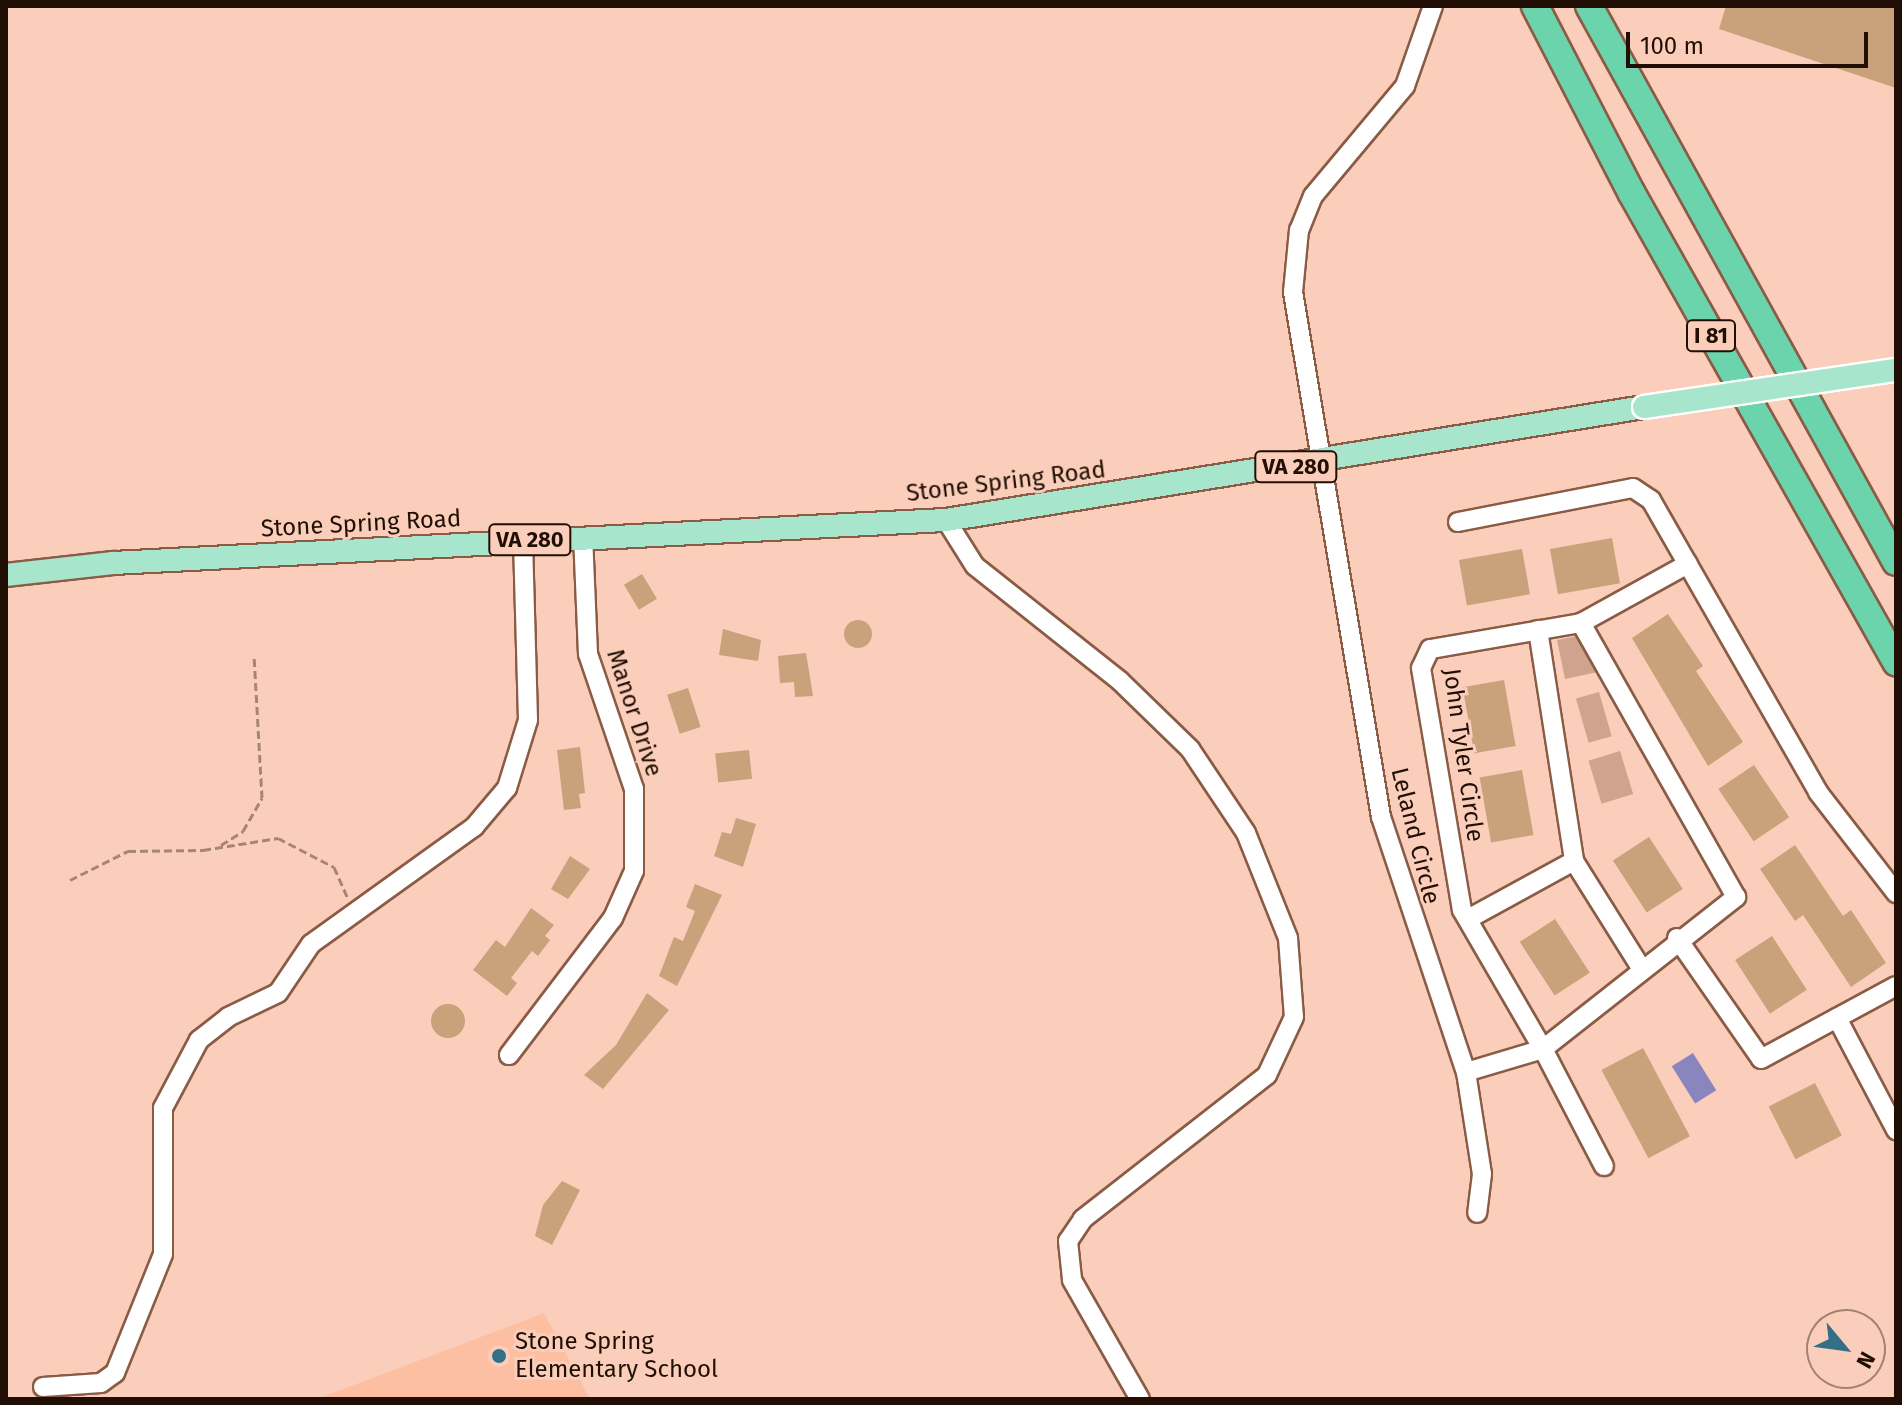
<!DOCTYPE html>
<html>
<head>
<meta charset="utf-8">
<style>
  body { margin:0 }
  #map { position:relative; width:1902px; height:1405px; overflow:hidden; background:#faceba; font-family:"Fira Sans",sans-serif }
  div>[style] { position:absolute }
  .built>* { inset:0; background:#fcbfa2 }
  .green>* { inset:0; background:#d0a38e; transform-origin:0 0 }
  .water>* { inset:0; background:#8986bd; transform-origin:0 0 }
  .building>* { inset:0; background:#c9a17a; transform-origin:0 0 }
  .round { border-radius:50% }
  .path>* { height:3px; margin-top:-1.5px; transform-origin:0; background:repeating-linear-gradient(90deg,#a78575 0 8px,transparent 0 12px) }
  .roads { filter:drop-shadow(2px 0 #8a5b45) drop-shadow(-2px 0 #8a5b45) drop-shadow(0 2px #8a5b45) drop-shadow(0 -2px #8a5b45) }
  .minor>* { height:18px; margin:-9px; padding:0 9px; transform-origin:9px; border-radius:9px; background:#fff }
  .major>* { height:22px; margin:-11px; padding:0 11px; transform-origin:11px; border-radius:11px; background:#a7e5cd }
  .highway>* { height:26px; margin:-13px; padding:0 13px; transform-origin:13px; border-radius:13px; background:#6cd4ac }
  .bridges { filter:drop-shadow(2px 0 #fff) drop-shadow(-2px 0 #fff) drop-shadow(0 2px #fff) drop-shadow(0 -2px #fff) }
  .major-bridge>* { height:22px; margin:-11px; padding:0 11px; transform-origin:11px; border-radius:11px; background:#a7e5cd }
  .dots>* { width:22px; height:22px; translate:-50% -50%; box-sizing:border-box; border:4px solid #faceba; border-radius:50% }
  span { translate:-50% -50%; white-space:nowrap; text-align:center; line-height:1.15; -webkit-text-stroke:6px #faceba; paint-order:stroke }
  .shield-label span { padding:2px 6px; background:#faceba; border:2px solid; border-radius:6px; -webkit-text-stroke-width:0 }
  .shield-label { font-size:22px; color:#210f06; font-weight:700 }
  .street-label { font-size:24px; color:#210f06 }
  .poi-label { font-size:24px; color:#210f06 }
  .left { translate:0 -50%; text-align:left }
  .frame { position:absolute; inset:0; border:8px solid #210f06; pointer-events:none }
  .north { position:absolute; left:1806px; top:1309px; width:80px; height:80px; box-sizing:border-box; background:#faceba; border:2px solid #a38272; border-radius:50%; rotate:119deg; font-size:22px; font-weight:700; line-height:32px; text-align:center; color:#210f06 }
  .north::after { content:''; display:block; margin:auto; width:28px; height:36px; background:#336f86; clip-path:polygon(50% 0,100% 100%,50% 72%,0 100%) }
  .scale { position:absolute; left:1626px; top:32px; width:242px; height:36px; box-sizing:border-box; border:4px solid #210f06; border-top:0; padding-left:10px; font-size:24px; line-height:28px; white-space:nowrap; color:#210f06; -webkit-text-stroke:6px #faceba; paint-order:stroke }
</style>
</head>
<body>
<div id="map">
  <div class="built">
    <i style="clip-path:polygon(544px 1313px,590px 1399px,317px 1399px)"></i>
  </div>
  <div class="green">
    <i style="clip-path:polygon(1577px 636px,1598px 672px,1565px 679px,1557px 640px)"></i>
    <i style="left:1599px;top:692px;width:46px;height:24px;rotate:74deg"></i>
    <i style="left:1620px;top:751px;width:45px;height:33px;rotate:73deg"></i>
  </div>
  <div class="water">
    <i style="left:1693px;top:1053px;width:44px;height:25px;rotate:58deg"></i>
  </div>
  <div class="building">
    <i style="clip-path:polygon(1726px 6px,1896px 6px,1896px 88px,1719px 29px)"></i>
    <i style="left:1612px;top:538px;width:46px;height:63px;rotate:80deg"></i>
    <i style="left:1522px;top:549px;width:46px;height:64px;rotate:80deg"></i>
    <i style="left:642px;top:574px;width:29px;height:21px;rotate:59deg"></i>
    <i style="clip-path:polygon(1668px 614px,1703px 666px,1696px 671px,1743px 742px,1708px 766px,1632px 638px)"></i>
    <i class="round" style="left:844px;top:620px;width:28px;height:28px"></i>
    <i style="clip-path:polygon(723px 629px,761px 640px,758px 661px,719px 655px)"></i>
    <i style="clip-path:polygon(806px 653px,813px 696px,795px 697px,794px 682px,780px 683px,778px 656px)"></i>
    <i style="left:1504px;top:680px;width:67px;height:42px;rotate:80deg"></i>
    <i style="left:688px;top:688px;width:41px;height:22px;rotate:72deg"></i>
    <i style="clip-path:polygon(580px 747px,585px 793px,579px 794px,581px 808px,564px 810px,557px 750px)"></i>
    <i style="left:749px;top:750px;width:29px;height:34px;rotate:84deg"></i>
    <i style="left:1754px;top:765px;width:63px;height:43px;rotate:56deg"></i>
    <i style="left:1522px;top:770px;width:66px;height:43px;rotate:80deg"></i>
    <i style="clip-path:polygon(736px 818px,756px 824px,743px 867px,714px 856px,722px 832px,731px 834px)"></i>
    <i style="left:1649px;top:837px;width:62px;height:43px;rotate:57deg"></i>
    <i style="clip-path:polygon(1795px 845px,1843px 916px,1851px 910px,1886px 963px,1851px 987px,1803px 915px,1795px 921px,1760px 869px)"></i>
    <i style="clip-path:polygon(570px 856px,590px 869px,568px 899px,551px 889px)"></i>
    <i style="clip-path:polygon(695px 884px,722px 895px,677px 986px,659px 976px,674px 937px,683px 941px,695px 911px,686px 907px)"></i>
    <i style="clip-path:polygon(531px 908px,554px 925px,545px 936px,550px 940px,538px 956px,532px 951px,511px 978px,517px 983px,507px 996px,473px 970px,496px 940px,505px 947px)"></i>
    <i style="left:1555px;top:919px;width:64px;height:42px;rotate:57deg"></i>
    <i style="left:1772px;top:936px;width:64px;height:44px;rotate:57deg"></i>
    <i style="clip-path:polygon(647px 993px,669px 1010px,603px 1089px,584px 1075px,616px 1045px)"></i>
    <i class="round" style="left:431px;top:1004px;width:34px;height:34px"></i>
    <i style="left:1643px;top:1048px;width:100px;height:47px;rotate:62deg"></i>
    <i style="left:1815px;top:1083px;width:59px;height:52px;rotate:63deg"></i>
    <i style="clip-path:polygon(562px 1181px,580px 1190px,552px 1245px,535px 1236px,543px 1205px)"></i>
  </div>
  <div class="path">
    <i style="left:221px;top:845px;width:26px;rotate:-32deg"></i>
    <i style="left:243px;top:831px;width:38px;rotate:-60deg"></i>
    <i style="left:262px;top:798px;width:143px;rotate:-93.2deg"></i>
    <i style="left:70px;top:880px;width:65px;rotate:-26.6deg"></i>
    <i style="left:128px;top:851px;width:75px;rotate:-0.8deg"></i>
    <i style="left:203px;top:850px;width:76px;rotate:-9.1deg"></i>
    <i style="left:278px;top:838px;width:63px;rotate:27.4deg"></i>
    <i style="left:334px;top:867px;width:34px;rotate:66deg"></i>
  </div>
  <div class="roads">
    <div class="minor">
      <i style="left:1433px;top:6px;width:85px;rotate:109.3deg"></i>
      <i style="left:1405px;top:86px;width:143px;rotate:129.9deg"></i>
      <i style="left:1313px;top:196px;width:37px;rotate:112deg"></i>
      <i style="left:1299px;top:230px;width:62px;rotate:95.5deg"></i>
      <i style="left:1293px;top:292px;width:532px;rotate:80.48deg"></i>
      <i style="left:1381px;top:817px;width:269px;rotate:71.6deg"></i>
      <i style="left:1466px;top:1072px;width:103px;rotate:81.1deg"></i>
      <i style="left:1482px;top:1174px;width:39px;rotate:97deg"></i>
      <i style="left:946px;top:520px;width:54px;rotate:57.8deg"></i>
      <i style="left:975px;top:566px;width:185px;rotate:38.4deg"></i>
      <i style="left:1120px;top:681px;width:98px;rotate:44.2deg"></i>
      <i style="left:1190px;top:749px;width:101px;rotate:56.3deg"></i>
      <i style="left:1246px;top:833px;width:113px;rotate:68.2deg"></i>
      <i style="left:1288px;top:938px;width:79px;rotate:85.7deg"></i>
      <i style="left:1294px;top:1017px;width:64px;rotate:115deg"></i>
      <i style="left:1267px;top:1075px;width:234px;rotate:142deg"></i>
      <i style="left:1083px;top:1219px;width:27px;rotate:124deg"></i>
      <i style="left:1068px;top:1241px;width:39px;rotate:84deg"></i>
      <i style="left:1072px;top:1280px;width:137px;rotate:60.3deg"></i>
      <i style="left:1458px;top:522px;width:178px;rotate:-11deg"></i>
      <i style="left:1633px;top:488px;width:22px;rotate:34deg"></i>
      <i style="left:1651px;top:500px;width:336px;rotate:60.2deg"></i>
      <i style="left:1818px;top:792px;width:128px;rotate:52.3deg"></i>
      <i style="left:1581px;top:623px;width:122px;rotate:-28.9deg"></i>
      <i style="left:1538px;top:630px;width:234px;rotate:81.1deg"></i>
      <i style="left:1574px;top:861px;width:126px;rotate:57.9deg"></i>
      <i style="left:1468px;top:919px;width:121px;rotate:-28.7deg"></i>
      <i style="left:1677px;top:938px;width:147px;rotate:55.2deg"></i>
      <i style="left:1761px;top:1059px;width:153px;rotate:-28.4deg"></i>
      <i style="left:1837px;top:1018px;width:127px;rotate:62.2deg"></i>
      <i style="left:509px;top:1055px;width:172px;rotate:-52.8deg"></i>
      <i style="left:613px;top:918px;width:51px;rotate:-65.9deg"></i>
      <i style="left:634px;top:871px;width:82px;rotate:-90deg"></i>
      <i style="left:634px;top:789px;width:143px;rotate:-108.8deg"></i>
      <i style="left:588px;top:654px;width:117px;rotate:-92.4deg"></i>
      <i style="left:1466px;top:1072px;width:80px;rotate:-16.6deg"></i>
      <i style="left:1543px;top:1049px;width:246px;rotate:-38.2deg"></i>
      <i style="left:1736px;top:897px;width:315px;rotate:-119.5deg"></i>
      <i style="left:1581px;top:623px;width:153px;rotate:170.2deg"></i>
      <i style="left:1430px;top:649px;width:21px;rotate:115deg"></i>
      <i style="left:1421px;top:668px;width:245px;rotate:80.4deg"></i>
      <i style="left:1462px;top:910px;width:161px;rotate:59.8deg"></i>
      <i style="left:1543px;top:1049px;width:132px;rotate:62.5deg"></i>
      <i style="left:43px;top:1387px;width:58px;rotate:-3.9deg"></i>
      <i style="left:101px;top:1383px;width:17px;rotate:-36deg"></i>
      <i style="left:115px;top:1373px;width:128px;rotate:-68deg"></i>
      <i style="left:163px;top:1254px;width:146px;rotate:-90deg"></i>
      <i style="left:163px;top:1108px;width:77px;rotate:-62.1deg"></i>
      <i style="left:199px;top:1040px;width:37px;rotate:-38deg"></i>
      <i style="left:228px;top:1017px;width:55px;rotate:-25.6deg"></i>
      <i style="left:278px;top:993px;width:59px;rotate:-56deg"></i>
      <i style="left:311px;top:944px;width:201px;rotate:-35.7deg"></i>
      <i style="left:474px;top:827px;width:51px;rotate:-49.8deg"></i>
      <i style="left:507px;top:788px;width:71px;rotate:-72.8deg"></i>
      <i style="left:528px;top:720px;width:179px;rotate:-91.6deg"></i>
    </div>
    <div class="major">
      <i style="left:6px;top:575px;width:108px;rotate:-6.4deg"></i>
      <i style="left:113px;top:563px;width:834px;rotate:-2.96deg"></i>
      <i style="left:946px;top:520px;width:707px;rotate:-9.2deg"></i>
    </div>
    <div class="highway">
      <i style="left:1535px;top:6px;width:209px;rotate:62.7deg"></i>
      <i style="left:1631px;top:192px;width:540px;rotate:60.58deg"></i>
      <i style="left:1589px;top:6px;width:635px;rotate:61.09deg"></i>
    </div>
  </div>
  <div class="bridges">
    <div class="major-bridge">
      <i style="left:1644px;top:407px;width:254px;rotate:-8.4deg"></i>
    </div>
  </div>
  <div class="dots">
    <i style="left:499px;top:1356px;background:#336f86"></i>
  </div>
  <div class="shield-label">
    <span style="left:1711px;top:336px">I 81</span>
    <span style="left:1296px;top:467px">VA 280</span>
    <span style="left:530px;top:540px">VA 280</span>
  </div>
  <div class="street-label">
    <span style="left:1006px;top:482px;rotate:-7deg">Stone Spring Road</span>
    <span style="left:361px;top:524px;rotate:-3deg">Stone Spring Road</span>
    <span style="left:634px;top:713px;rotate:72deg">Manor Drive</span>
    <span style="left:1463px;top:755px;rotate:82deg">John Tyler Circle</span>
    <span style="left:1415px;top:836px;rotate:76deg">Leland Circle</span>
  </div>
  <div class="poi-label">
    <span class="left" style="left:515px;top:1356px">Stone Spring<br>Elementary School</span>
  </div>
  <div class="frame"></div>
  <div class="north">N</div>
  <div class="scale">100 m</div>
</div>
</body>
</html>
